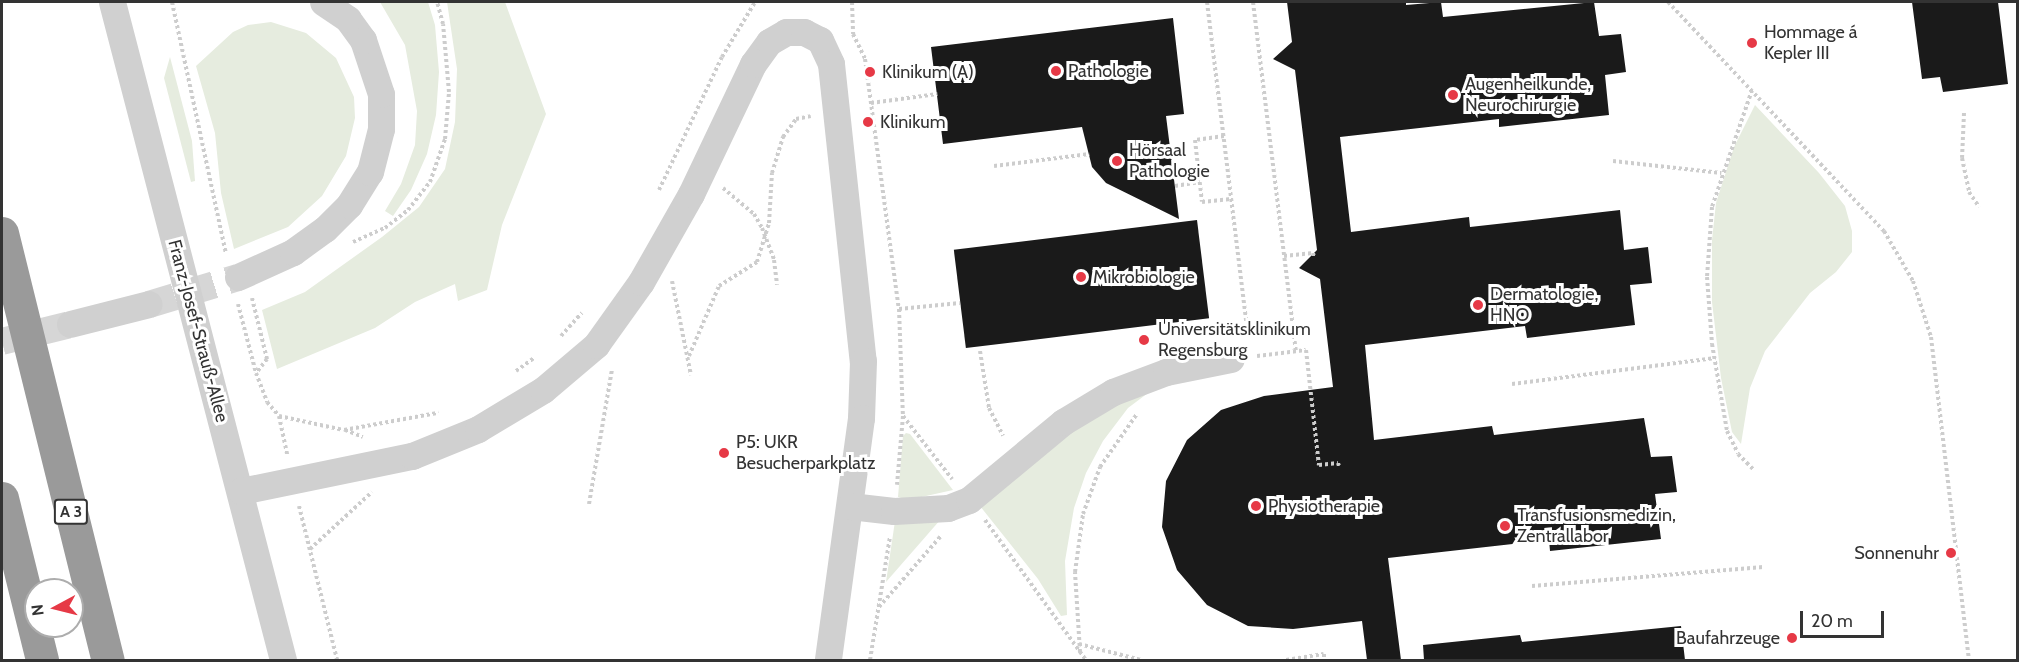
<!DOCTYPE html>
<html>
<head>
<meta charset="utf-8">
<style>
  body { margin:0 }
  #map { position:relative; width:2019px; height:662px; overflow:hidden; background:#fff; font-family:Cabin,sans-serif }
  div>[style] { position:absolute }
  .green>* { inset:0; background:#e6ecdf }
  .building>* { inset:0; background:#1a1a1a; transform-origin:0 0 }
  .minor-tunnel>* { height:27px; margin-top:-13.5px; transform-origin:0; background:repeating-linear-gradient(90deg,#d6d6d6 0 27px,transparent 0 41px) }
  .path>* { height:4px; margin-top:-2px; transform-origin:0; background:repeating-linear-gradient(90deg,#cdcdcd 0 3px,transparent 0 6px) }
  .minor>* { height:27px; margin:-13.5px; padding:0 13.5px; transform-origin:13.5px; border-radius:13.5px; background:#d0d0d0 }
  .highway>* { height:33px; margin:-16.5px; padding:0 16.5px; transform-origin:16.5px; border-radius:16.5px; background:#9a9a9a }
  .dots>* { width:16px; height:16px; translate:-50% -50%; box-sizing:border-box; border:3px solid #fff; border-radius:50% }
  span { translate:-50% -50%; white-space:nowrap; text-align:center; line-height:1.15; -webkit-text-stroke:6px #fff; paint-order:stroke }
  .shield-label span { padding:2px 4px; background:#fff; border:2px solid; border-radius:4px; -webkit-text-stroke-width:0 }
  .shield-label { font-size:16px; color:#333; font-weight:700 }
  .poi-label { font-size:18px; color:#333 }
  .left { translate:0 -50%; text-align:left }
  .right { translate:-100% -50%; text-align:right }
  .street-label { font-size:18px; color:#333 }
  .frame { position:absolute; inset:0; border:3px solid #333; pointer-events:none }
  .north { position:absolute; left:24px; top:578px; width:60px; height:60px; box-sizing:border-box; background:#fff; border:2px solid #adadad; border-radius:50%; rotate:263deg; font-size:16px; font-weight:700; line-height:24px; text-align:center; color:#333 }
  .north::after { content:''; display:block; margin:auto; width:21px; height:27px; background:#e63946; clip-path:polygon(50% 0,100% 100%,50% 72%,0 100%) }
  .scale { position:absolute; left:1800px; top:611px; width:84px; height:27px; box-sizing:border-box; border:3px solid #333; border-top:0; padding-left:8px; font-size:18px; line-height:21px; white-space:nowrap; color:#333; -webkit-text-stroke:4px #fff; paint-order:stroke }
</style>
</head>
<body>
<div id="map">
  <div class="green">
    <i style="clip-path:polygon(380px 2px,428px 2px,435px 25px,439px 72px,436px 115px,427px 154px,411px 190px,393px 216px,385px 211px,401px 184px,415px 145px,417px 111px,405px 45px)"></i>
    <i style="clip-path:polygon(447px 2px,505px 2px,546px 114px,502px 225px,487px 290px,458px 301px,455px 284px,415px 302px,375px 328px,277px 369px,262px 310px,305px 292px,382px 237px,419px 207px,445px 169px,455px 122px,457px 69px)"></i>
    <i style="clip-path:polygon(271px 22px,306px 33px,336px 58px,354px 97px,355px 118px,346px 156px,322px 196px,288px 227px,234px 249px,221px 193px,215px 133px,196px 66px,233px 32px,248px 25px)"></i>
    <i style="clip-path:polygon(170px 57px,192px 141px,195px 181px,191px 182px,164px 78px)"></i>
    <i style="clip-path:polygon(1755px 105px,1819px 173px,1845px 206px,1852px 231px,1852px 252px,1836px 272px,1810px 293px,1765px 351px,1750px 388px,1741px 444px,1732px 432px,1721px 378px,1712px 302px,1712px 240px,1716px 203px,1734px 147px)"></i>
    <i style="clip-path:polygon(1160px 384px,1128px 408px,1103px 441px,1086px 473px,1074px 508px,1065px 561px,1067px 615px,1061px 616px,1038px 579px,976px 501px,1041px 442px)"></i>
    <i style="clip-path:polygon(906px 433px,910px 434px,953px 490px,908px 500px,898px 497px,903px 436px)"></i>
    <i style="clip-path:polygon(941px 519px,886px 582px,895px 521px)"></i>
  </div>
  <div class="building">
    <i style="clip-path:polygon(1287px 2px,1406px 2px,1406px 5px,1441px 2px,1443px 17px,1594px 2px,1599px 36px,1621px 34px,1626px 72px,1605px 75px,1609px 115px,1499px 127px,1499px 119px,1340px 137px,1351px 232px,1469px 217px,1470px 227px,1620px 210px,1624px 250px,1648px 247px,1652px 283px,1630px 285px,1635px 325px,1527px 338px,1525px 326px,1365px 345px,1374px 440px,1492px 426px,1494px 435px,1644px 418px,1651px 457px,1672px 456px,1677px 492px,1655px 494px,1661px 539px,1550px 551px,1549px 540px,1388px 558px,1401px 660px,1367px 660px,1362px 621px,1293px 629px,1248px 626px,1207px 605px,1177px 570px,1162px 527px,1166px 481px,1187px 440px,1221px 410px,1264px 396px,1333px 387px,1320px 279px,1299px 268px,1317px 250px,1295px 70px,1273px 59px,1292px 42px)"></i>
    <i style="clip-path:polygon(1912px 2px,1998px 2px,2008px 84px,1943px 92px,1940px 77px,1922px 79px)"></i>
    <i style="clip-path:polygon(1173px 18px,1184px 114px,1166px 116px,1179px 219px,1106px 183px,1092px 167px,1082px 127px,943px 144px,931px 47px)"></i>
    <i style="left:1197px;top:220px;width:99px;height:245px;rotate:83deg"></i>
    <i style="clip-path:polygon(1681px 626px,1685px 660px,1424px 660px,1423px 645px,1520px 635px,1522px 642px)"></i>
  </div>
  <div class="minor-tunnel">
    <i style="left:149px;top:304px;width:93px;rotate:-16.9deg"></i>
    <i style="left:2px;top:341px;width:70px;rotate:-14deg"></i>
  </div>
  <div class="path">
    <i style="left:172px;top:2px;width:257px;rotate:77.9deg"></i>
    <i style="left:852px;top:2px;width:32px;rotate:88deg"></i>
    <i style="left:853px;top:34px;width:28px;rotate:64deg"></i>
    <i style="left:865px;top:59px;width:252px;rotate:82.3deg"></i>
    <i style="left:899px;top:309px;width:107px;rotate:87.9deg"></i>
    <i style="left:903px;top:416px;width:69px;rotate:95deg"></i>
    <i style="left:1207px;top:2px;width:337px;rotate:83deg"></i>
    <i style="left:1253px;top:2px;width:353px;rotate:83deg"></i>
    <i style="left:1668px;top:2px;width:315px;rotate:46.7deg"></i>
    <i style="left:1884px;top:231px;width:58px;rotate:59.9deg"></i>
    <i style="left:1913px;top:281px;width:59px;rotate:72.2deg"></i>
    <i style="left:1931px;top:337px;width:325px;rotate:83.3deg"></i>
    <i style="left:1752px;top:90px;width:124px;rotate:108.9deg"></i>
    <i style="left:1712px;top:207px;width:70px;rotate:94.1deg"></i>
    <i style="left:1707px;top:277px;width:67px;rotate:85.7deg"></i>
    <i style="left:1712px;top:344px;width:88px;rotate:80.2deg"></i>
    <i style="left:1727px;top:431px;width:25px;rotate:64deg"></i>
    <i style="left:1738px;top:454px;width:21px;rotate:45deg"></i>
    <i style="left:871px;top:103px;width:67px;rotate:-7.8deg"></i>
    <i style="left:1964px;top:113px;width:45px;rotate:92.5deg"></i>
    <i style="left:1962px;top:158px;width:35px;rotate:78deg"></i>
    <i style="left:1969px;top:192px;width:18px;rotate:56deg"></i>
    <i style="left:1224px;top:136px;width:29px;rotate:172deg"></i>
    <i style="left:1195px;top:140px;width:62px;rotate:83.6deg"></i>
    <i style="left:1202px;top:202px;width:29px;rotate:-6deg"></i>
    <i style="left:1613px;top:161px;width:109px;rotate:6.3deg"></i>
    <i style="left:994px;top:166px;width:96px;rotate:-7.2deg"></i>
    <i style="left:1175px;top:186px;width:25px;rotate:-9deg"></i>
    <i style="left:723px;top:188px;width:40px;rotate:40deg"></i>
    <i style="left:754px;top:214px;width:16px;rotate:60deg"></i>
    <i style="left:762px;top:228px;width:34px;rotate:69deg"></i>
    <i style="left:774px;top:260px;width:25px;rotate:83deg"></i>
    <i style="left:659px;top:190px;width:147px;rotate:-64.7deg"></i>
    <i style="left:722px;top:57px;width:64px;rotate:-59deg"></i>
    <i style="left:353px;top:242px;width:35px;rotate:-24deg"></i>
    <i style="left:385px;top:228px;width:29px;rotate:-38deg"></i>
    <i style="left:408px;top:210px;width:36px;rotate:-52deg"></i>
    <i style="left:430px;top:182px;width:46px;rotate:-70.8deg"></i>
    <i style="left:445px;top:139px;width:47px;rotate:-85.1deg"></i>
    <i style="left:449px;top:92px;width:68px;rotate:-95deg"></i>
    <i style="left:443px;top:24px;width:23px;rotate:-105deg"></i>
    <i style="left:1284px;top:256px;width:29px;rotate:-6deg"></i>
    <i style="left:1313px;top:253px;width:4px;rotate:76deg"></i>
    <i style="left:672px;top:281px;width:96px;rotate:78.6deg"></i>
    <i style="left:252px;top:298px;width:63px;rotate:76.2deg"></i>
    <i style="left:267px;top:359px;width:18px;rotate:128deg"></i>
    <i style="left:238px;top:304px;width:71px;rotate:75.4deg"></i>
    <i style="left:256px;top:373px;width:31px;rotate:69deg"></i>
    <i style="left:267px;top:402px;width:18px;rotate:49deg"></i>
    <i style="left:279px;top:416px;width:40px;rotate:78deg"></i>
    <i style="left:899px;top:309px;width:61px;rotate:-5.6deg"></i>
    <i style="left:561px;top:336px;width:31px;rotate:-48deg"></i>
    <i style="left:980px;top:351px;width:58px;rotate:81deg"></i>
    <i style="left:989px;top:408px;width:31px;rotate:63deg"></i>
    <i style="left:689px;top:356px;width:76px;rotate:-66.8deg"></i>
    <i style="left:719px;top:286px;width:45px;rotate:-32.3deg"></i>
    <i style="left:757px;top:262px;width:41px;rotate:-72.9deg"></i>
    <i style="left:769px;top:223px;width:50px;rotate:-86.6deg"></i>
    <i style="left:772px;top:173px;width:38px;rotate:-73deg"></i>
    <i style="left:783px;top:137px;width:22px;rotate:-54deg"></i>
    <i style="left:796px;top:119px;width:15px;rotate:-11deg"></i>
    <i style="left:1257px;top:356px;width:49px;rotate:-7deg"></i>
    <i style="left:1306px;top:350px;width:116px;rotate:83.6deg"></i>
    <i style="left:1319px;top:465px;width:19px;rotate:-6deg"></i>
    <i style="left:1338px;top:463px;width:3px;rotate:72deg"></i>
    <i style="left:516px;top:371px;width:22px;rotate:-36deg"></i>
    <i style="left:1512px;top:384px;width:205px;rotate:-7.3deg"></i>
    <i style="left:279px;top:416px;width:66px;rotate:12.2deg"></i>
    <i style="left:344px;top:430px;width:96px;rotate:-10.3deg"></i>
    <i style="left:903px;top:416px;width:80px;rotate:52.1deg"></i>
    <i style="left:345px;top:430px;width:19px;rotate:21deg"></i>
    <i style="left:589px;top:504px;width:137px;rotate:-80.3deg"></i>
    <i style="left:299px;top:506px;width:159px;rotate:76.1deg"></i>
    <i style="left:985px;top:520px;width:173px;rotate:54.2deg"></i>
    <i style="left:310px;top:549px;width:84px;rotate:-42.6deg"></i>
    <i style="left:1532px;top:586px;width:232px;rotate:-4.7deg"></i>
    <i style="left:879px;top:607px;width:94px;rotate:-48.9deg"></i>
    <i style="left:1079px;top:644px;width:64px;rotate:14.5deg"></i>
    <i style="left:1080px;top:652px;width:80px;rotate:-93.6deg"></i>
    <i style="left:1075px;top:572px;width:59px;rotate:-82.1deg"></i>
    <i style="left:1083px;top:514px;width:50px;rotate:-70.1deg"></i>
    <i style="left:1100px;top:467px;width:65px;rotate:-55.1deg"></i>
    <i style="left:870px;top:660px;width:125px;rotate:-80.8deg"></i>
    <i style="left:1286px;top:660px;width:38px;rotate:-9deg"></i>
    <i style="left:1324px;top:654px;width:6px;rotate:90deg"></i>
  </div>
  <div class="minor">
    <i style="left:112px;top:2px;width:680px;rotate:75.43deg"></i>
    <i style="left:238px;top:277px;width:60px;rotate:-24.4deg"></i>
    <i style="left:293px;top:252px;width:39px;rotate:-36deg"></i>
    <i style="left:325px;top:229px;width:34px;rotate:-45deg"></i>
    <i style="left:349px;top:205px;width:39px;rotate:-58deg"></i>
    <i style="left:370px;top:172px;width:44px;rotate:-75.7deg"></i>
    <i style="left:381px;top:129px;width:35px;rotate:-90deg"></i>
    <i style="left:381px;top:94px;width:57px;rotate:-108.4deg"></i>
    <i style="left:363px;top:40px;width:26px;rotate:-126deg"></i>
    <i style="left:348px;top:19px;width:30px;rotate:-146deg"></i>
    <i style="left:70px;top:324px;width:81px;rotate:-14.2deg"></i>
    <i style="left:241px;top:491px;width:175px;rotate:-11.6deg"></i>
    <i style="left:412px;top:456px;width:71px;rotate:-22.2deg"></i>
    <i style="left:478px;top:429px;width:76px;rotate:-31deg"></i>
    <i style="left:543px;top:390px;width:70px;rotate:-40.3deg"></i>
    <i style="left:596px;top:345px;width:77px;rotate:-54.5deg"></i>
    <i style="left:641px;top:282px;width:101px;rotate:-60.4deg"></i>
    <i style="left:691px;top:194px;width:144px;rotate:-64.5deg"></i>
    <i style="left:753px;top:64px;width:27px;rotate:-54deg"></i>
    <i style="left:769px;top:42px;width:20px;rotate:-30deg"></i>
    <i style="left:786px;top:32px;width:18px"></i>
    <i style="left:804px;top:32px;width:18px;rotate:27deg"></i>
    <i style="left:820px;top:40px;width:26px;rotate:65deg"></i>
    <i style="left:831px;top:64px;width:299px;rotate:83.9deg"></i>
    <i style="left:863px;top:361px;width:57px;rotate:92deg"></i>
    <i style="left:861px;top:418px;width:244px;rotate:97.8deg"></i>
    <i style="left:850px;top:506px;width:44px;rotate:6.5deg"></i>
    <i style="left:894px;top:511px;width:54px;rotate:-3.2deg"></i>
    <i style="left:948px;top:508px;width:22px;rotate:-21deg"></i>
    <i style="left:969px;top:500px;width:122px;rotate:-39.7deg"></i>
    <i style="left:1063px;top:422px;width:58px;rotate:-31deg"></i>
    <i style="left:1113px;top:392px;width:57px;rotate:-20.7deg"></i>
    <i style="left:1166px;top:372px;width:66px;rotate:-11.3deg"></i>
  </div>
  <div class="highway">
    <i style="left:2px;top:233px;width:440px;rotate:76.1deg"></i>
    <i style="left:2px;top:498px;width:167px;rotate:76.1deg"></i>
  </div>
  <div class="dots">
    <i style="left:1752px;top:43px;background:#e63946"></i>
    <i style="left:1056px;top:71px;background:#e63946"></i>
    <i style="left:870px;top:72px;background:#e63946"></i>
    <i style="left:1453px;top:95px;background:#e63946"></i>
    <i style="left:868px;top:122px;background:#e63946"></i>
    <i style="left:1117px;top:161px;background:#e63946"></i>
    <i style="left:1081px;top:277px;background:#e63946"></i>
    <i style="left:1478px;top:305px;background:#e63946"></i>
    <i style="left:1144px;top:340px;background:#e63946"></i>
    <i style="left:724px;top:453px;background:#e63946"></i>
    <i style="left:1256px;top:506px;background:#e63946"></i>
    <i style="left:1505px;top:526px;background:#e63946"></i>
    <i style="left:1951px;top:553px;background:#e63946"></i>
    <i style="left:1792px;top:638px;background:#e63946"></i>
  </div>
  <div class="shield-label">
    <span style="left:71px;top:512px">A 3</span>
  </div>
  <div class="poi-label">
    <span class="left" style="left:1764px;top:43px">Hommage á<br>Kepler III</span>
    <span class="left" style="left:1068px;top:71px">Pathologie</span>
    <span class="left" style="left:882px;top:72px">Klinikum (A)</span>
    <span class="left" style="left:1465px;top:95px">Augenheilkunde,<br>Neurochirurgie</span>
    <span class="left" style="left:880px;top:122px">Klinikum</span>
    <span class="left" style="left:1129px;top:161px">Hörsaal<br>Pathologie</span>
    <span class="left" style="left:1093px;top:277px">Mikrobiologie</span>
    <span class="left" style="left:1490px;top:305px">Dermatologie,<br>HNO</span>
    <span class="left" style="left:1158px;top:340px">Universitätsklinikum<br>Regensburg</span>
    <span class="left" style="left:736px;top:453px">P5: UKR<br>Besucherparkplatz</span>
    <span class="left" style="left:1268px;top:506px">Physiotherapie</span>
    <span class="left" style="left:1517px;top:526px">Transfusionsmedizin,<br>Zentrallabor</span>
    <span class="right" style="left:1939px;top:553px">Sonnenuhr</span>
    <span class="right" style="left:1780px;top:638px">Baufahrzeuge</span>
  </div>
  <div class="street-label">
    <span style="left:198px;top:331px;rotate:75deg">Franz-Josef-Strauß-Allee</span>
  </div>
  <div class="frame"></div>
  <div class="north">N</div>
  <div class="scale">20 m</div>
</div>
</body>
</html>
